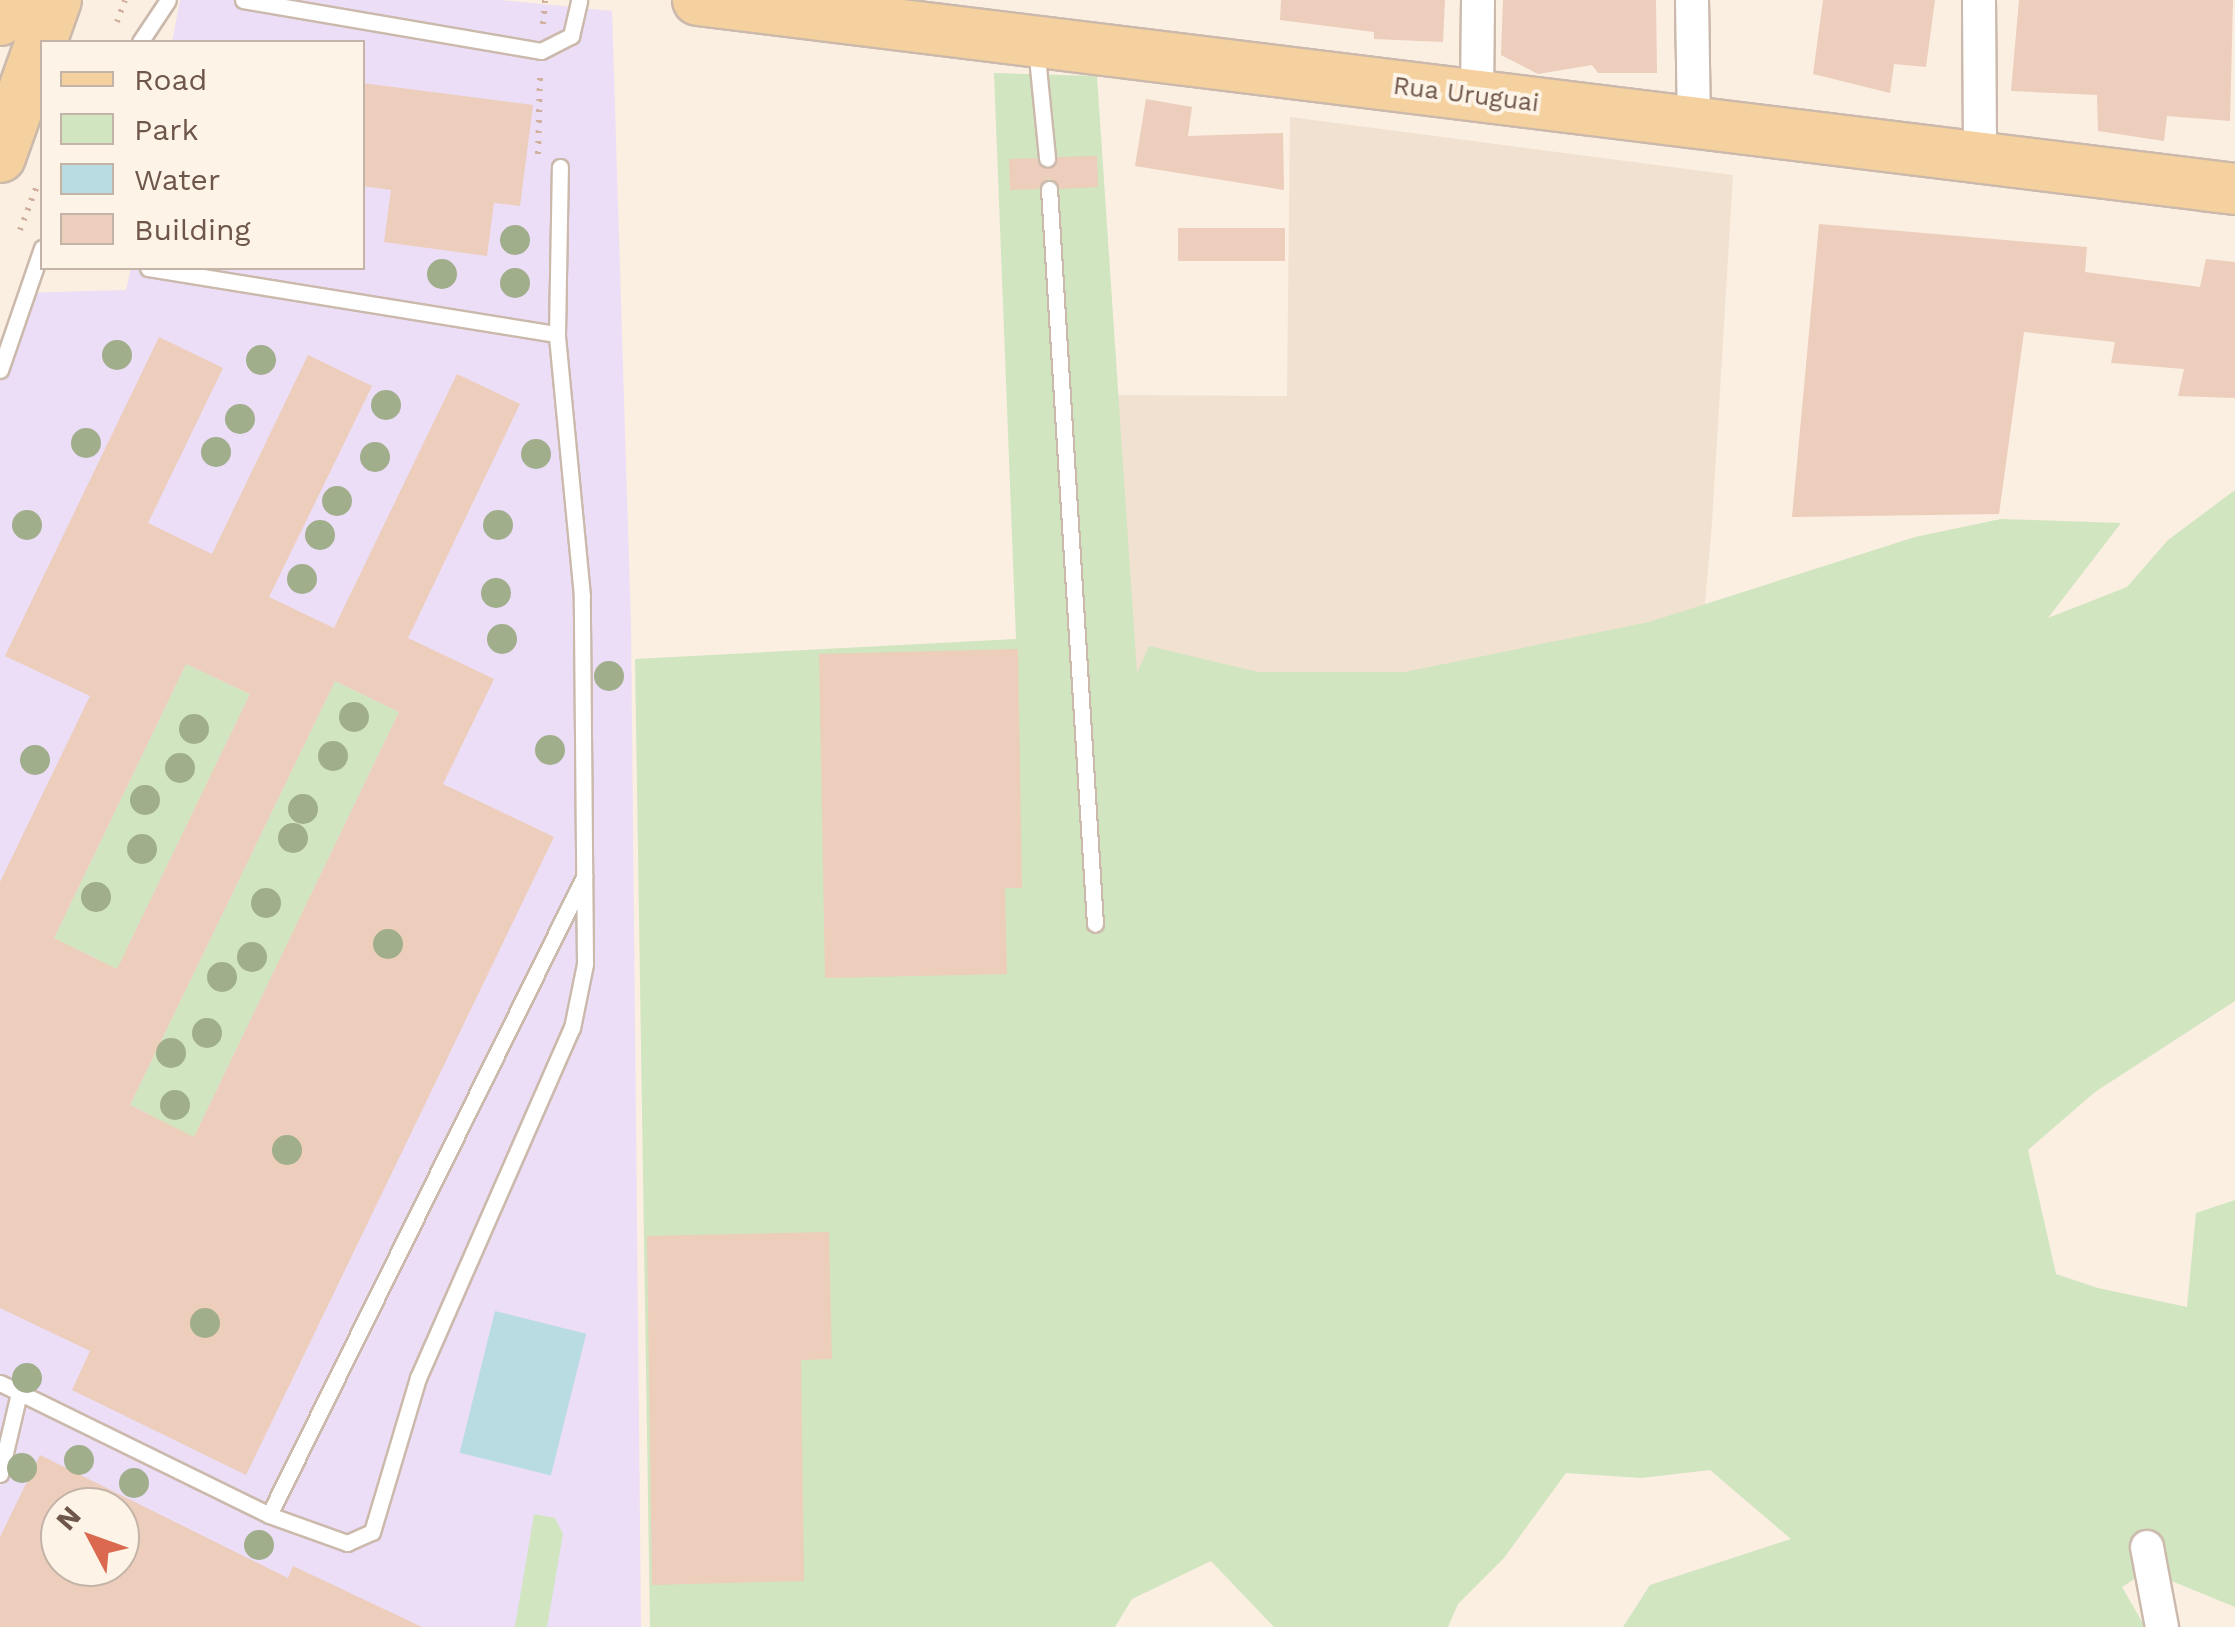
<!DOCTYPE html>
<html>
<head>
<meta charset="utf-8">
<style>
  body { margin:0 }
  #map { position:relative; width:2235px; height:1627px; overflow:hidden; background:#faefe1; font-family:"Work Sans",sans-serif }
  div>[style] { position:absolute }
  .residential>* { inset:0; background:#f1e1d0 }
  .education>* { inset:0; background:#ecdef6 }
  .green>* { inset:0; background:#d1e5c1 }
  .water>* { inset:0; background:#b8dce1; transform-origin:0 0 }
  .building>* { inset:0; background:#edcdbb; transform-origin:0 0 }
  .path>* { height:6px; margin-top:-3px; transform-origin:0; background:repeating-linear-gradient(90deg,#d1b09f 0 2.5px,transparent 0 10.5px) }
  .roads { filter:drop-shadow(2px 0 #cbb9ac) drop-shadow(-2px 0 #cbb9ac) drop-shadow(0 2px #cbb9ac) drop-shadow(0 -2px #cbb9ac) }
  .service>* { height:15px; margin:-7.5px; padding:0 7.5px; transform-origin:7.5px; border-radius:7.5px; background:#fff }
  .minor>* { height:32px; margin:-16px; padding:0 16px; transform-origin:16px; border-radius:16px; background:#fff }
  .primary>* { height:50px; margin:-25px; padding:0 25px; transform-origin:25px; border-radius:25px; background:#f4d19e }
  .trees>* { width:30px; height:30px; margin:-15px; border-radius:50%; background:#a0ae8c }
  span { translate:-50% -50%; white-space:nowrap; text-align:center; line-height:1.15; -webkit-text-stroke:8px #fdf3e6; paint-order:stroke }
  .street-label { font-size:25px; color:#6e564a }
  .legend { position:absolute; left:40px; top:40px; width:325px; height:230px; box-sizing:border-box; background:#fdf3e6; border:2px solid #c4b4a8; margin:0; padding:12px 18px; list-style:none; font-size:30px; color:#6e564a }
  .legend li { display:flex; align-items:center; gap:20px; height:50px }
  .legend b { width:50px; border:2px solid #c4b4a8 }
  .north { position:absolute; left:40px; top:1487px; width:100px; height:100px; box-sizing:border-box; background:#fdf3e6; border:2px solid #c4b4a8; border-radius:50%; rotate:311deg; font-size:28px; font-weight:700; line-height:40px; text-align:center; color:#6e564a }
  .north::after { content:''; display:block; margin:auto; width:35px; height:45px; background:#da694f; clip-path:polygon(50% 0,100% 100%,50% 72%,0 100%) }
</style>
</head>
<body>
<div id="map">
  <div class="residential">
    <i style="clip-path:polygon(1290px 117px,1733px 175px,1712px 523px,1636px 1389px,1094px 1356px,1118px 395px,1287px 396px)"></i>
  </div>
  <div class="education">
    <i style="clip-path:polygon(evenodd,180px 0,500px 0,612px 11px,631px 626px,641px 1627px,0 1627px,0 360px,20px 293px,126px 290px,131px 268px,362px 268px,362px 42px,172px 42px,180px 0,60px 1507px,120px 1507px,120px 1567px,60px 1567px,60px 1507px)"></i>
  </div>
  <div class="green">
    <i style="clip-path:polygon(994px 73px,1097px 76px,1137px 673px,1149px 646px,1258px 672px,1405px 672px,1649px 622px,1915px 537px,2001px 519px,2121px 523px,2048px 618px,2127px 587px,2168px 540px,2235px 490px,2235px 1001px,2095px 1092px,2028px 1150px,2056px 1274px,2098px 1288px,2187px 1307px,2196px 1213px,2235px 1200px,2235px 1607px,2147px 1571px,2122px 1587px,2145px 1627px,1623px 1627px,1650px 1585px,1791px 1539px,1710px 1470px,1641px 1478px,1566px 1473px,1504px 1558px,1458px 1604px,1448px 1627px,1274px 1627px,1211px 1561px,1132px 1599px,1115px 1627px,650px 1627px,635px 659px,1016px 639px)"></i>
    <i style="clip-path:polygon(186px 664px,250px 694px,66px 1075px,95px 958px,74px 948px,3px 1044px)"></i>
    <i style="clip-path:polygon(335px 681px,399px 712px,168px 1191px,147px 1113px,130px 1105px)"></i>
    <i style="clip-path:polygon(534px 1514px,555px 1518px,563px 1534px,547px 1627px,515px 1627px)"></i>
  </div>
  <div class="water">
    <i style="left:495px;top:1311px;width:94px;height:146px;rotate:14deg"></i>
  </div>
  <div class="building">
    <i style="clip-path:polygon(1281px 0,1445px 0,1443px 42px,1374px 39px,1374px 32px,1280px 20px)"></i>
    <i style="clip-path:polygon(1503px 0,1656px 0,1657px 73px,1598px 73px,1592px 65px,1538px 74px,1501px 55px)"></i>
    <i style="clip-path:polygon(1823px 0,1935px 0,1926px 67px,1894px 64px,1890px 93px,1813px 74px)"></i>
    <i style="clip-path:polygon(2019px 0,2233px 0,2230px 121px,2167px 116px,2164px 141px,2098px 131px,2097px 95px,2011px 91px)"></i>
    <i style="clip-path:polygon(362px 83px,533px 105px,520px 206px,494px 203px,487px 256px,384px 242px,391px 190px,362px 186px)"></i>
    <i style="clip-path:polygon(1146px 99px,1192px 107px,1188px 136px,1283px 133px,1284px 190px,1135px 166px)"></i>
    <i style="clip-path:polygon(1097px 156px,1098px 187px,1060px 189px,1049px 178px,1038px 189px,1010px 190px,1009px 159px,1036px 158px,1047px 169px,1058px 157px)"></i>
    <i style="clip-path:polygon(1819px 224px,2087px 247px,2085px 272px,2200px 287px,2206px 259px,2235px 262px,2235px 398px,2178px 396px,2184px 369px,2111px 363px,2115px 342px,2024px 332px,1999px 514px,1792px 517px)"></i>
    <i style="left:1285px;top:228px;width:33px;height:107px;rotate:90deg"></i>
    <i style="clip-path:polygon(evenodd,159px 337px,223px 368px,148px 523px,212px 554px,308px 355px,372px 386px,269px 597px,334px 628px,457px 374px,520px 404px,408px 638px,494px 679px,443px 784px,554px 837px,246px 1475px,72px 1390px,90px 1351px,0 1308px,0 882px,90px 696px,5px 656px,159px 337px,186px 664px,250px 694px,117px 969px,54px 938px,186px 664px,159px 337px,335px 681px,399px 712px,194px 1137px,130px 1105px,335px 681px)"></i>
    <i style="clip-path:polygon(1018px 649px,1022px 888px,1005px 888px,1007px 974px,825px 978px,819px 654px)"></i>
    <i style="clip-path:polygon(829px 1232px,832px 1359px,801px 1360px,804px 1581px,652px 1585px,647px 1236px)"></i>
    <i style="clip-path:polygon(evenodd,40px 1455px,288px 1578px,293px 1566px,422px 1627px,0 1627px,0 1537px,40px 1455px,60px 1507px,120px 1507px,120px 1567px,60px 1567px,60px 1507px)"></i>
  </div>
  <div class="path">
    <i style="left:117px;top:22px;width:23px;rotate:-70deg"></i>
    <i style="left:543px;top:24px;width:24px;rotate:-85deg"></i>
    <i style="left:538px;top:154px;width:78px;rotate:-88.5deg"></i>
    <i style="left:20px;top:230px;width:47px;rotate:-68.9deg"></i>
  </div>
  <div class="roads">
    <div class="service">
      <i style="left:243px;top:0;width:302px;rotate:9.7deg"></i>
      <i style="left:541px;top:51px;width:34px;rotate:-27deg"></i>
      <i style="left:571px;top:36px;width:37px;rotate:-77deg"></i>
      <i style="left:140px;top:42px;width:50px;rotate:-56.3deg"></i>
      <i style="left:1036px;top:47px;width:112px;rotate:84.3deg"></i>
      <i style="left:1049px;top:189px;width:736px;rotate:86.42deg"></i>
      <i style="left:148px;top:268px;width:414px;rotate:9.2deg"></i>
      <i style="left:0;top:370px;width:129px;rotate:-71deg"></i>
      <i style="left:0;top:1383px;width:300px;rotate:26.1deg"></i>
      <i style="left:269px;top:1515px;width:83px;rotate:19.7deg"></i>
      <i style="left:347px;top:1543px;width:27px;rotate:-24deg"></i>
      <i style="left:372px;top:1532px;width:161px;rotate:-73.4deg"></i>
      <i style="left:418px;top:1378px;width:382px;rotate:-66.3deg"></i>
      <i style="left:572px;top:1028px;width:65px;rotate:-78.5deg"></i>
      <i style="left:585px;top:964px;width:368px;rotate:-90.5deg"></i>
      <i style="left:582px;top:596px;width:263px;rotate:-95.5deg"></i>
      <i style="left:557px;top:334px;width:167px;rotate:-89deg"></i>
      <i style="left:0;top:1474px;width:83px;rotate:-76.8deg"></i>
      <i style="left:269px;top:1515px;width:712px;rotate:-63.72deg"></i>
    </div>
    <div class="minor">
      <i style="left:1692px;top:0;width:122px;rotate:89.1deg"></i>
      <i style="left:1979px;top:0;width:158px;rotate:89.6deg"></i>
      <i style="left:1477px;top:96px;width:96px;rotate:-89.4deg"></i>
      <i style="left:2147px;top:1547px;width:81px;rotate:79.4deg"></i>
    </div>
    <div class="primary">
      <i style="left:698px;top:0;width:1549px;rotate:7.01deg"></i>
      <i style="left:0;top:20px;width:21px;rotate:-71deg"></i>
      <i style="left:0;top:157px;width:167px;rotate:-70.4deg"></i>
    </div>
  </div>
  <div class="trees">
    <i style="left:515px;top:240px"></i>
    <i style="left:442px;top:274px"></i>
    <i style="left:515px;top:283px"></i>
    <i style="left:117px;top:355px"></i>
    <i style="left:261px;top:360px"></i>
    <i style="left:386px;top:405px"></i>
    <i style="left:240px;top:419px"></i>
    <i style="left:86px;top:443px"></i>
    <i style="left:216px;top:452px"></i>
    <i style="left:536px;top:454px"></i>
    <i style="left:375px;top:457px"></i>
    <i style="left:337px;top:501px"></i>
    <i style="left:27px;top:525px"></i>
    <i style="left:498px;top:525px"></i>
    <i style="left:320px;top:535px"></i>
    <i style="left:302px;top:579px"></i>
    <i style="left:496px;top:593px"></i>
    <i style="left:502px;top:639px"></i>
    <i style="left:609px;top:676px"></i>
    <i style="left:354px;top:717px"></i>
    <i style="left:194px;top:729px"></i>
    <i style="left:550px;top:750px"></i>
    <i style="left:333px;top:756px"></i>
    <i style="left:35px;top:760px"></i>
    <i style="left:180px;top:768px"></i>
    <i style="left:145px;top:800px"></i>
    <i style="left:303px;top:809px"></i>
    <i style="left:293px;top:838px"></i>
    <i style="left:142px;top:849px"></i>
    <i style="left:96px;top:897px"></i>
    <i style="left:266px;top:903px"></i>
    <i style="left:388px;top:944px"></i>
    <i style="left:252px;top:957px"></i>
    <i style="left:222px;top:977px"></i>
    <i style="left:207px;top:1033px"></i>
    <i style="left:171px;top:1053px"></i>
    <i style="left:175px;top:1105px"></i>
    <i style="left:287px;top:1150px"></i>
    <i style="left:205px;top:1323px"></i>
    <i style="left:27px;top:1378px"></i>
    <i style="left:79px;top:1460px"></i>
    <i style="left:22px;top:1468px"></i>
    <i style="left:134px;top:1483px"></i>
    <i style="left:259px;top:1545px"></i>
  </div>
  <div class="street-label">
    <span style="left:1466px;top:95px;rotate:7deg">Rua Uruguai</span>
  </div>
  <ul class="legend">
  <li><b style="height:12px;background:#f4d19e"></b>Road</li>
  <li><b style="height:28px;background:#d1e5c1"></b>Park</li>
  <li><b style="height:28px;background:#b8dce1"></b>Water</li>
  <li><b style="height:28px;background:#edcdbb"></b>Building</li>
  </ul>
  <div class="north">N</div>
</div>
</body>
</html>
